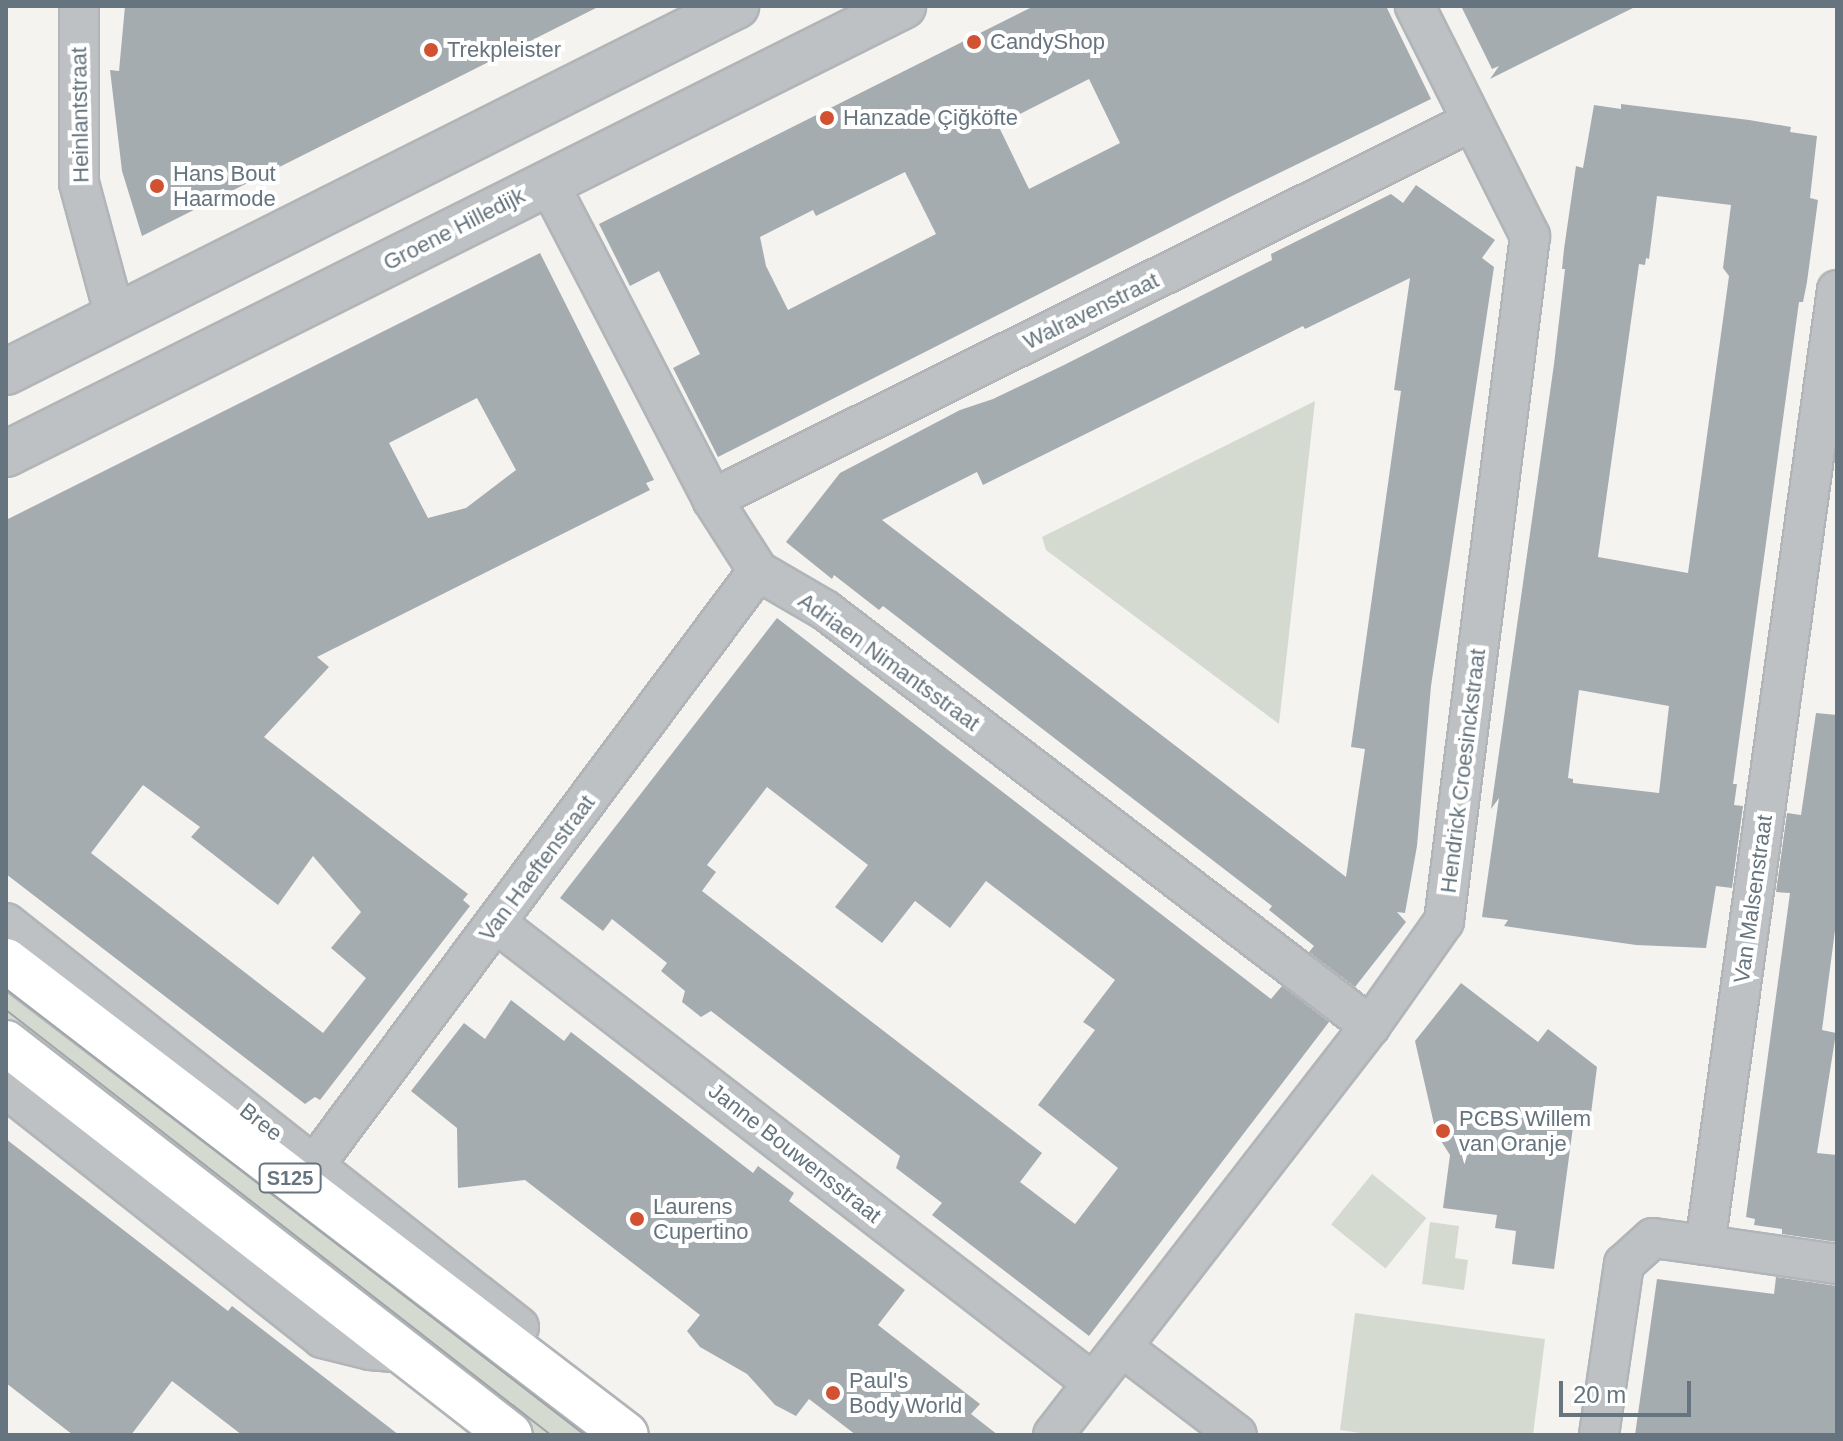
<!DOCTYPE html>
<html>
<head>
<meta charset="utf-8">
<style>
  body { margin:0 }
  #map { position:relative; width:1843px; height:1441px; overflow:hidden; background:#f4f3f0; font-family:Helvetica,sans-serif }
  div>[style] { position:absolute }
  .green>* { inset:0; background:#d5dad1; transform-origin:0 0 }
  .building>* { inset:0; background:#a5acb0 }
  .roads { filter:drop-shadow(2px 0 #b1b5b8) drop-shadow(-2px 0 #b1b5b8) drop-shadow(0 2px #b1b5b8) drop-shadow(0 -2px #b1b5b8) }
  .minor>* { height:38px; margin:-19px; padding:0 19px; transform-origin:19px; border-radius:19px; background:#bdc1c4 }
  .tertiary>* { height:44px; margin:-22px; padding:0 22px; transform-origin:22px; border-radius:22px; background:#bdc1c4 }
  .primary>* { height:44px; margin:-22px; padding:0 22px; transform-origin:22px; border-radius:22px; background:#fff }
  .tram>* { height:2px; margin:-1px; padding:0 1px; transform-origin:1px; border-radius:1px; background:#9fa5a9 }
  .dots>* { width:22px; height:22px; translate:-50% -50%; box-sizing:border-box; border:4px solid #fff; border-radius:50% }
  span { translate:-50% -50%; white-space:nowrap; text-align:center; line-height:1.15; -webkit-text-stroke:8px #fff; paint-order:stroke }
  .shield-label span { padding:2px 6px; background:#fff; border:2px solid; border-radius:6px; -webkit-text-stroke-width:0 }
  .shield-label { font-size:20px; color:#65747e; font-weight:700 }
  .poi-label { font-size:22px; color:#65747e }
  .left { translate:0 -50%; text-align:left }
  .street-label { font-size:22px; color:#65747e }
  .frame { position:absolute; inset:0; border:8px solid #65747e; pointer-events:none }
  .scale { position:absolute; left:1559px; top:1381px; width:132px; height:36px; box-sizing:border-box; border:4px solid #65747e; border-top:0; padding-left:10px; font-size:24px; line-height:28px; white-space:nowrap; color:#65747e; -webkit-text-stroke:6px #fff; paint-order:stroke }
</style>
</head>
<body>
<div id="map">
  <div class="green">
    <i style="clip-path:polygon(1315px 401px,1279px 724px,1046px 550px,1042px 537px)"></i>
    <i style="clip-path:polygon(6px 977px,602px 1435px,530px 1435px,6px 1025px)"></i>
    <i style="left:1372px;top:1174px;width:70px;height:65px;rotate:39deg"></i>
    <i style="clip-path:polygon(1430px 1222px,1459px 1226px,1455px 1258px,1468px 1260px,1464px 1290px,1422px 1284px)"></i>
    <i style="clip-path:polygon(1355px 1313px,1545px 1339px,1533px 1435px,1374px 1435px,1340px 1430px)"></i>
  </div>
  <div class="building">
    <i style="clip-path:polygon(125px 6px,600px 6px,142px 236px,122px 171px,110px 70px,119px 71px)"></i>
    <i style="clip-path:polygon(evenodd,1034px 6px,1386px 6px,1431px 99px,1234px 195px,718px 457px,673px 368px,700px 354px,659px 271px,630px 286px,599px 224px,1034px 6px,1089px 79px,1120px 143px,1029px 189px,998px 125px,1089px 79px,1034px 6px,905px 172px,936px 234px,788px 310px,766px 266px,760px 237px,813px 210px,816px 216px,905px 172px)"></i>
    <i style="clip-path:polygon(1461px 6px,1637px 6px,1490px 79px,1499px 66px,1492px 69px)"></i>
    <i style="clip-path:polygon(evenodd,1621px 104px,1749px 120px,1791px 127px,1790px 132px,1817px 136px,1810px 198px,1818px 200px,1807px 282px,1803px 302px,1799px 302px,1733px 784px,1737px 784px,1734px 805px,1743px 806px,1732px 888px,1716px 886px,1706px 948px,1636px 945px,1504px 926px,1508px 920px,1482px 917px,1499px 798px,1491px 809px,1554px 364px,1565px 269px,1562px 269px,1564px 249px,1576px 166px,1583px 168px,1594px 105px,1621px 109px,1621px 104px,1657px 196px,1731px 205px,1723px 268px,1729px 276px,1688px 573px,1598px 557px,1639px 264px,1645px 265px,1646px 258px,1649px 259px,1657px 196px,1621px 104px,1579px 690px,1669px 706px,1659px 793px,1573px 783px,1573px 779px,1568px 778px,1579px 690px)"></i>
    <i style="clip-path:polygon(evenodd,1416px 185px,1495px 240px,1482px 258px,1494px 267px,1431px 686px,1417px 846px,1405px 913px,1397px 912px,1406px 922px,1355px 987px,1309px 952px,1314px 946px,1269px 910px,1272px 906px,883px 606px,879px 610px,834px 575px,832px 579px,786px 542px,840px 473px,960px 410px,993px 399px,1064px 365px,1272px 260px,1271px 254px,1391px 194px,1403px 203px,1416px 185px,1410px 278px,1394px 390px,1401px 391px,1351px 747px,1365px 749px,1346px 877px,882px 520px,977px 472px,983px 485px,1303px 326px,1305px 329px,1410px 278px)"></i>
    <i style="clip-path:polygon(evenodd,540px 253px,654px 480px,646px 483px,650px 490px,317px 657px,329px 667px,264px 737px,468px 894px,463px 900px,470px 906px,320px 1100px,315px 1097px,305px 1104px,6px 874px,6px 520px,540px 253px,477px 398px,516px 470px,466px 508px,428px 518px,389px 443px,477px 398px,540px 253px,143px 785px,200px 827px,191px 837px,278px 905px,313px 856px,361px 912px,331px 948px,366px 978px,323px 1033px,91px 853px,143px 785px)"></i>
    <i style="clip-path:polygon(evenodd,777px 618px,1271px 999px,1282px 986px,1329px 1022px,1089px 1336px,932px 1215px,942px 1203px,896px 1168px,900px 1156px,711px 1011px,701px 1017px,682px 1002px,685px 991px,661px 971px,667px 963px,612px 919px,603px 931px,560px 898px,777px 618px,767px 787px,868px 865px,835px 907px,882px 943px,915px 901px,950px 928px,986px 881px,1115px 980px,1083px 1022px,1095px 1030px,1038px 1105px,1118px 1168px,1075px 1224px,1020px 1182px,1042px 1153px,702px 891px,716px 872px,707px 865px,767px 787px)"></i>
    <i style="clip-path:polygon(1816px 713px,1837px 715px,1837px 915px,1822px 1030px,1836px 1033px,1817px 1153px,1837px 1155px,1837px 1242px,1782px 1234px,1782px 1229px,1754px 1225px,1755px 1219px,1746px 1217px,1790px 893px,1776px 892px,1787px 813px,1801px 815px)"></i>
    <i style="clip-path:polygon(1461px 983px,1538px 1042px,1548px 1029px,1597px 1067px,1589px 1129px,1573px 1127px,1554px 1269px,1512px 1264px,1516px 1231px,1495px 1228px,1497px 1215px,1443px 1208px,1450px 1155px,1436px 1133px,1415px 1041px)"></i>
    <i style="clip-path:polygon(511px 1000px,564px 1041px,571px 1032px,753px 1173px,758px 1166px,794px 1193px,789px 1201px,905px 1290px,878px 1325px,980px 1404px,971px 1414px,998px 1435px,856px 1435px,809px 1399px,796px 1416px,775px 1405px,747px 1374px,700px 1347px,687px 1331px,700px 1315px,525px 1180px,458px 1188px,457px 1128px,411px 1091px,464px 1023px,485px 1039px)"></i>
    <i style="clip-path:polygon(6px 1139px,228px 1311px,232px 1306px,399px 1435px,242px 1435px,172px 1381px,131px 1435px,73px 1435px,6px 1383px)"></i>
    <i style="clip-path:polygon(1776px 1277px,1837px 1286px,1837px 1435px,1635px 1435px,1657px 1279px,1774px 1294px)"></i>
  </div>
  <div class="roads">
    <div class="minor">
      <i style="left:79px;top:6px;width:177px;rotate:90deg"></i>
      <i style="left:79px;top:183px;width:138px;rotate:74.9deg"></i>
      <i style="left:548px;top:182px;width:357px;rotate:62.6deg"></i>
      <i style="left:712px;top:499px;width:85px;rotate:57.4deg"></i>
      <i style="left:758px;top:571px;width:78px;rotate:30.2deg"></i>
      <i style="left:825px;top:610px;width:686px;rotate:37.35deg"></i>
      <i style="left:712px;top:499px;width:847px;rotate:-26.41deg"></i>
      <i style="left:6px;top:923px;width:653px;rotate:38.22deg"></i>
      <i style="left:496px;top:923px;width:754px;rotate:37.61deg"></i>
      <i style="left:6px;top:1088px;width:403px;rotate:38.3deg"></i>
      <i style="left:322px;top:1338px;width:49px;rotate:14deg"></i>
      <i style="left:370px;top:1350px;width:32px;rotate:5deg"></i>
      <i style="left:315px;top:1164px;width:740px;rotate:-53.24deg"></i>
      <i style="left:1705px;top:1245px;width:133px;rotate:8.2deg"></i>
      <i style="left:1123px;top:1348px;width:143px;rotate:37.3deg"></i>
      <i style="left:1053px;top:1435px;width:517px;rotate:-52.22deg"></i>
      <i style="left:1370px;top:1026px;width:128px;rotate:-54.8deg"></i>
      <i style="left:1444px;top:921px;width:690px;rotate:-82.84deg"></i>
      <i style="left:1530px;top:236px;width:257px;rotate:-116.6deg"></i>
      <i style="left:1599px;top:1435px;width:173px;rotate:-81.7deg"></i>
      <i style="left:1624px;top:1264px;width:39px;rotate:-42deg"></i>
      <i style="left:1653px;top:1238px;width:52px;rotate:7.7deg"></i>
      <i style="left:1705px;top:1245px;width:964px;rotate:-82.13deg"></i>
    </div>
    <div class="tertiary">
      <i style="left:6px;top:372px;width:817px;rotate:-26.63deg"></i>
      <i style="left:6px;top:454px;width:1003px;rotate:-26.54deg"></i>
    </div>
    <div class="primary">
      <i style="left:6px;top:961px;width:780px;rotate:37.4deg"></i>
      <i style="left:6px;top:1043px;width:638px;rotate:37.87deg"></i>
    </div>
  </div>
  <div class="tram">
    <i style="left:6px;top:989px;width:731px;rotate:37.61deg"></i>
    <i style="left:6px;top:1010px;width:691px;rotate:37.95deg"></i>
  </div>
  <div class="dots">
    <i style="left:974px;top:42px;background:#d25131"></i>
    <i style="left:431px;top:50px;background:#d25131"></i>
    <i style="left:827px;top:118px;background:#d25131"></i>
    <i style="left:157px;top:186px;background:#d25131"></i>
    <i style="left:1443px;top:1131px;background:#d25131"></i>
    <i style="left:637px;top:1219px;background:#d25131"></i>
    <i style="left:833px;top:1393px;background:#d25131"></i>
  </div>
  <div class="shield-label">
    <span style="left:290px;top:1178px">S125</span>
  </div>
  <div class="poi-label">
    <span class="left" style="left:990px;top:42px">CandyShop</span>
    <span class="left" style="left:447px;top:50px">Trekpleister</span>
    <span class="left" style="left:843px;top:118px">Hanzade Çiğköfte</span>
    <span class="left" style="left:173px;top:186px">Hans Bout<br>Haarmode</span>
    <span class="left" style="left:1459px;top:1131px">PCBS Willem<br>van Oranje</span>
    <span class="left" style="left:653px;top:1219px">Laurens<br>Cupertino</span>
    <span class="left" style="left:849px;top:1393px">Paul's<br>Body World</span>
  </div>
  <div class="street-label">
    <span style="left:80px;top:115px;rotate:-91deg">Heinlantstraat</span>
    <span style="left:454px;top:229px;rotate:-27deg">Groene Hilledijk</span>
    <span style="left:1091px;top:311px;rotate:-26deg">Walravenstraat</span>
    <span style="left:889px;top:662px;rotate:36deg">Adriaen Nimantsstraat</span>
    <span style="left:1463px;top:771px;rotate:-83deg">Hendrick Croesinckstraat</span>
    <span style="left:537px;top:868px;rotate:-53deg">Van Haeftenstraat</span>
    <span style="left:1753px;top:899px;rotate:-82deg">Van Malsenstraat</span>
    <span style="left:261px;top:1122px;rotate:38deg">Bree</span>
    <span style="left:795px;top:1153px;rotate:38deg">Janne Bouwensstraat</span>
  </div>
  <div class="frame"></div>
  <div class="scale">20 m</div>
</div>
</body>
</html>
